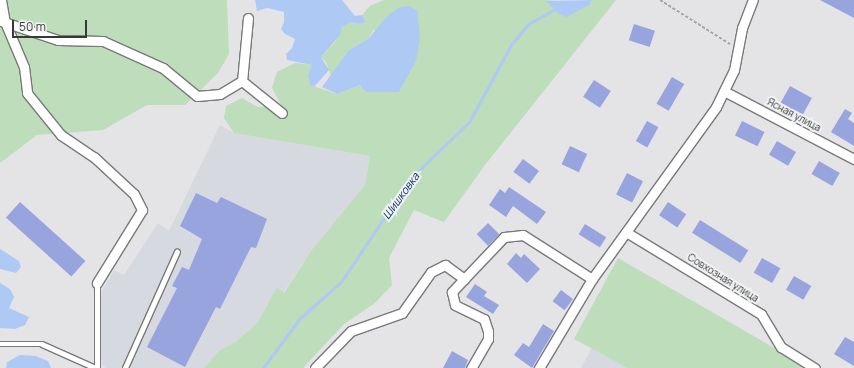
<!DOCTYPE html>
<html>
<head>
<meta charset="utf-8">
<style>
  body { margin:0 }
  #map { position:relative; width:854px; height:368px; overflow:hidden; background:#e4e4e6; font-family:Manrope,sans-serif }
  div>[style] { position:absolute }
  .built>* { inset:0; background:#d7d9e1 }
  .green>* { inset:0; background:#bdddbb }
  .water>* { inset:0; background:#afc9f5 }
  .stream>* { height:3px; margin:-1.5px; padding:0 1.5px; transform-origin:1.5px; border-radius:1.5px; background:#afc9f5 }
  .building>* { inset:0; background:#98a4de; transform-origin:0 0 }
  .path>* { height:2px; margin-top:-1px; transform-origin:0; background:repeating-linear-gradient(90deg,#a3a3a4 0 3px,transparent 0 5px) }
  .roads { filter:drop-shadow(1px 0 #79797a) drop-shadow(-1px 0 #79797a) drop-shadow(0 1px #79797a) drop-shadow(0 -1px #79797a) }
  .service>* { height:4.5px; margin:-2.25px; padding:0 2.25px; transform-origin:2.25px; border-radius:2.25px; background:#fff }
  .minor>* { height:9px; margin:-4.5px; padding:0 4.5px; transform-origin:4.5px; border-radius:4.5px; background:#fff }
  span { translate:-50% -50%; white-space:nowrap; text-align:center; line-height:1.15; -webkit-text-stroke:4px #f1f2f3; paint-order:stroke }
  .street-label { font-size:10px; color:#383838 }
  .water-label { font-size:11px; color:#103473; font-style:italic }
  .scale { position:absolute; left:12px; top:20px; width:75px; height:18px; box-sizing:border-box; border:2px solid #383838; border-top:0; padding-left:5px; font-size:12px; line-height:14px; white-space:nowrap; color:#383838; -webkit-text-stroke:3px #f1f2f3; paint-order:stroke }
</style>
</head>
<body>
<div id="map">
  <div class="built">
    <i style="clip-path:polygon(220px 125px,234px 133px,370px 156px,365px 185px,311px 251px,283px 293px,277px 287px,258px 322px,236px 342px,220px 350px,204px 368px,106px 368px,102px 365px,97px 327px,102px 291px,114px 270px,124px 275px,158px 223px,169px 231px)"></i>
    <i style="clip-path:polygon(594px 344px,637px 368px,581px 368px)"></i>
  </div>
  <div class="green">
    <i style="clip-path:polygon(0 0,227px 0,229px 54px,218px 73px,185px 105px,147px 105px,103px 130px,37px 135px,0 163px)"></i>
    <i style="clip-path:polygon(384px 0,546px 0,590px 4px,592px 0,616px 0,485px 165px,444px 222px,414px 210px,389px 258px,392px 285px,375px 303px,344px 324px,303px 368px,204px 368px,220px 350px,236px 342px,258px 322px,277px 287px,284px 293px,311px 251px,365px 185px,370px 156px,234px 133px,224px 118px,226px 106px,242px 98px,258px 107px,281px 105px,272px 88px,277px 72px,295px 63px,313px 65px,308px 77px,310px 85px,337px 94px,360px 85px,399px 92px,406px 78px,374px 29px,368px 39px,349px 50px,331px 76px,326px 62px,321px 57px,335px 42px,342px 27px,351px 22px,360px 24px,366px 22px,362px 15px,370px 6px)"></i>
    <i style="clip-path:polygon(618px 258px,809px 368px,628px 368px,574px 339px)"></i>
  </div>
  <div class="water">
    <i style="clip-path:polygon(255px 0,342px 0,355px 16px,362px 15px,366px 22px,360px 24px,351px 22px,342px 27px,340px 35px,321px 57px,329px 70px,314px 87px,310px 85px,308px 77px,312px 65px,287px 60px,286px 54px,292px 48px,295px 39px,285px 34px,281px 29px,284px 22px,284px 12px,267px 8px,257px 11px)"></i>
    <i style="clip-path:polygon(592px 0,590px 4px,567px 17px,559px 14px,546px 1px)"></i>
    <i style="clip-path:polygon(408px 6px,417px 10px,420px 37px,416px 61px,399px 92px,366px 92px,360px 85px,337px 94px,322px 87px,349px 50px,368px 39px,387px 16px,400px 7px)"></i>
    <i style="clip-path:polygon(0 249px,19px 261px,21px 267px,16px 273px,0 269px)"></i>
    <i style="clip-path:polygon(0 283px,10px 289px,14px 297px,9px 308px,29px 317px,25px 325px,15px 329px,0 328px)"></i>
    <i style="clip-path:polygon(20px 355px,36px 356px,48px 361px,51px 368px,6px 368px,7px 362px)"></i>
  </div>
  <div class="stream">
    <i style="left:263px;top:368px;width:62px;rotate:-53.5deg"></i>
    <i style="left:300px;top:318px;width:55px;rotate:-41.3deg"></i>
    <i style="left:341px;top:282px;width:124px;rotate:-56.2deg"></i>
    <i style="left:410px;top:179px;width:82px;rotate:-44deg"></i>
    <i style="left:469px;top:122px;width:88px;rotate:-61.4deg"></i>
    <i style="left:511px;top:45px;width:27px;rotate:-51deg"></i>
    <i style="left:528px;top:24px;width:31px;rotate:-29deg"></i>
  </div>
  <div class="building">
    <i style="clip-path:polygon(820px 0,854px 0,854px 18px)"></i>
    <i style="left:634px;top:24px;width:22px;height:17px;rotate:18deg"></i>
    <i style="left:672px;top:77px;width:14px;height:31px;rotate:30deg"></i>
    <i style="left:594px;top:80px;width:20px;height:20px;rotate:33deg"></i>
    <i style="left:790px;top:86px;width:25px;height:21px;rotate:29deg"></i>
    <i style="clip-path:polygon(845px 109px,852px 113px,848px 119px,854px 123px,854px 146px,831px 132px)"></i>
    <i style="left:647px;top:121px;width:13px;height:23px;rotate:29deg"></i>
    <i style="left:742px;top:121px;width:25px;height:16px;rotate:26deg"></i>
    <i style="left:777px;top:141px;width:22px;height:16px;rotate:30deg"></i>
    <i style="left:570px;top:146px;width:19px;height:20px;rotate:25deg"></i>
    <i style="left:523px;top:159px;width:20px;height:16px;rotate:37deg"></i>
    <i style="left:819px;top:161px;width:24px;height:15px;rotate:30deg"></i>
    <i style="left:627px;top:173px;width:18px;height:24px;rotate:27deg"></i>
    <i style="clip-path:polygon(509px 187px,546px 212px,537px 224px,513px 206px,506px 217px,489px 205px,500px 189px,505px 193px)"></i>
    <i style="clip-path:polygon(196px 193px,217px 203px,221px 197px,267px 219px,256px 248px,251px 247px,220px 309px,216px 307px,185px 367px,147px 347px,177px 288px,172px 286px,182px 267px,189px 270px,202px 239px,180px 226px)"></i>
    <i style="left:20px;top:202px;width:88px;height:21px;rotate:42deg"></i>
    <i style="left:668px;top:202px;width:22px;height:16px;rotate:34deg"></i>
    <i style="left:700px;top:220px;width:57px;height:15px;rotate:32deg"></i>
    <i style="left:488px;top:223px;width:16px;height:16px;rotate:45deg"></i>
    <i style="left:585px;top:224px;width:25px;height:12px;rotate:32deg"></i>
    <i style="clip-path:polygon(516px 253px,521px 258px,524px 254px,540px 269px,527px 283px,507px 264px)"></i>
    <i style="left:762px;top:258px;width:21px;height:17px;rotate:29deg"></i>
    <i style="left:794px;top:276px;width:20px;height:16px;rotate:30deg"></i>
    <i style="clip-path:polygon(475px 284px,487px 292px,484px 296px,499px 305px,493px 314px,466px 297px)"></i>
    <i style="left:561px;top:290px;width:15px;height:14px;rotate:37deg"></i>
    <i style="clip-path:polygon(543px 324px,554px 331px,532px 368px,514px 355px,523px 343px,529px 347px)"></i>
    <i style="clip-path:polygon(845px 337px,854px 342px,854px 366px,834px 354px)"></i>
    <i style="clip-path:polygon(452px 351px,468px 360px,465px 368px,443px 368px)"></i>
  </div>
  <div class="path">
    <i style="left:660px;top:0;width:83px;rotate:32.2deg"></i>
  </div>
  <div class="roads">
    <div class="service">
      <i style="left:0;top:344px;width:42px"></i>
      <i style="left:42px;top:344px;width:59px;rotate:24deg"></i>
      <i style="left:97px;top:368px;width:85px;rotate:-90deg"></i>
      <i style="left:125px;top:368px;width:127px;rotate:-65.9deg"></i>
    </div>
    <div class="minor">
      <i style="left:1px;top:0;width:22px;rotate:80deg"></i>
      <i style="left:5px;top:22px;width:49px;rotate:67.1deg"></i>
      <i style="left:24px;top:67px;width:26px;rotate:83deg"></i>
      <i style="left:27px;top:93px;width:54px;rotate:51deg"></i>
      <i style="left:61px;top:135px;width:40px;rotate:34deg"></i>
      <i style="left:94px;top:157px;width:54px;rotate:42.8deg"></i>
      <i style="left:134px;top:194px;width:18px;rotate:63deg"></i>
      <i style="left:142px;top:210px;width:86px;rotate:121.7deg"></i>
      <i style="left:248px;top:18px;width:63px;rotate:95.4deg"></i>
      <i style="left:242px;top:81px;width:51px;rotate:38.7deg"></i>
      <i style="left:1px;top:21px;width:60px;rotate:18.4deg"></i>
      <i style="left:58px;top:40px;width:45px;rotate:1.3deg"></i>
      <i style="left:103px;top:41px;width:66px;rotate:24.2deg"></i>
      <i style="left:163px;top:68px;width:44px;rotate:39.5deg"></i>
      <i style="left:197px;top:96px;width:23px;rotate:-5deg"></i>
      <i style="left:220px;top:94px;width:26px;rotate:-31deg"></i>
      <i style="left:724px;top:91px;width:147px;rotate:27.6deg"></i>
      <i style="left:626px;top:232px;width:158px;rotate:31.3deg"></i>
      <i style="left:761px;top:314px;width:39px;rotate:59deg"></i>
      <i style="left:781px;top:347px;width:40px;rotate:32deg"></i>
      <i style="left:464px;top:279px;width:18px;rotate:133deg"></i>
      <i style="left:452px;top:292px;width:13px;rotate:77deg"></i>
      <i style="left:455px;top:305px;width:32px;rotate:26deg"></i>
      <i style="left:484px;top:319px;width:13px;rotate:72deg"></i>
      <i style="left:488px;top:331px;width:8px;rotate:90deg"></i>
      <i style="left:488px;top:339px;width:34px;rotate:120deg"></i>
      <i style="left:315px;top:368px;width:52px;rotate:-45.8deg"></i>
      <i style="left:351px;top:331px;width:54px;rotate:-19.4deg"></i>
      <i style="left:402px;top:313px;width:50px;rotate:-54.7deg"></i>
      <i style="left:431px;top:272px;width:16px;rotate:-27deg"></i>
      <i style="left:445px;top:265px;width:24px;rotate:36deg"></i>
      <i style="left:464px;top:279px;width:58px;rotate:-46.4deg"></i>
      <i style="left:504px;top:237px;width:19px;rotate:-6deg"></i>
      <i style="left:523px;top:235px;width:82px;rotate:32.5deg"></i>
      <i style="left:592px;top:279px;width:212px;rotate:-54.2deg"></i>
      <i style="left:716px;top:107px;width:41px;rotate:-64.1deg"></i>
      <i style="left:734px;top:70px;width:43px;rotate:-79.2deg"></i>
      <i style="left:742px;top:28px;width:30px;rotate:-69deg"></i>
      <i style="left:539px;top:368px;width:104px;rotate:-59.2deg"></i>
    </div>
  </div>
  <div class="street-label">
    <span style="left:794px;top:115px;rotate:28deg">Ясная улица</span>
    <span style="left:723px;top:278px;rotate:32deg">Совхозная улица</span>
  </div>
  <div class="water-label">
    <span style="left:401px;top:196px;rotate:-54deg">Шишковка</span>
  </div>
  <div class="scale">50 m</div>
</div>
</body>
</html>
